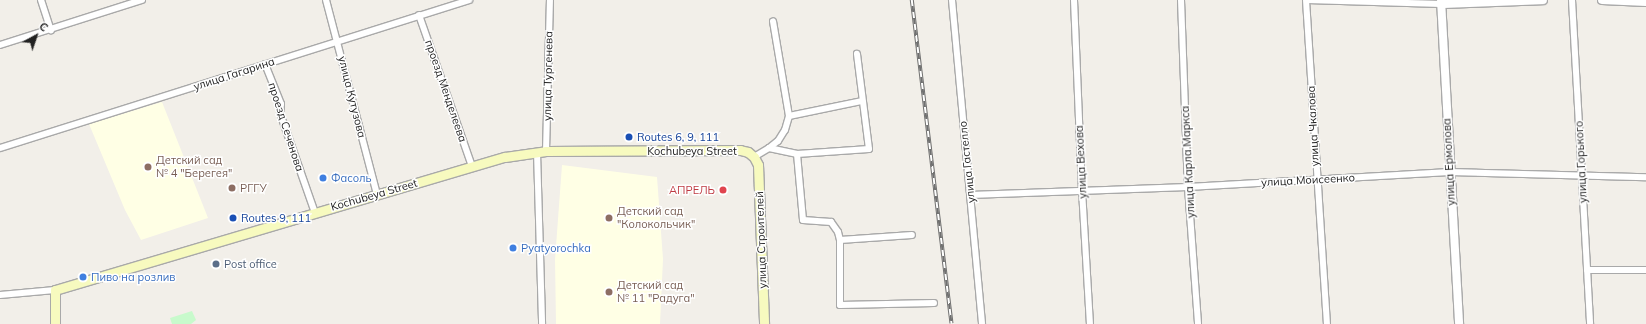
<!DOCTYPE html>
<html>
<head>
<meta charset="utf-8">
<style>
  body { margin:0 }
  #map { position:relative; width:1646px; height:324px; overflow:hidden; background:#f2efe9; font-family:Mulish,sans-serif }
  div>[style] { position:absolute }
  .education>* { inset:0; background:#ffffe5 }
  .park>* { inset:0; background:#c8facc }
  .roads { filter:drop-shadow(1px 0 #a9a9a9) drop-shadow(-1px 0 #a9a9a9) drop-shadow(0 1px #a9a9a9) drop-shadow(0 -1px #a9a9a9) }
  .minor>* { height:6px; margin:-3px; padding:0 3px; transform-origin:3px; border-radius:3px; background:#fff }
  .tertiary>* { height:8px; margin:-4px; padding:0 4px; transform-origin:4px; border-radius:4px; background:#fff }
  .secondary>* { height:9px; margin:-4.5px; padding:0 4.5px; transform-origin:4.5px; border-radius:4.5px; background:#f7fabf }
  .rail>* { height:3.5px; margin-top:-1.75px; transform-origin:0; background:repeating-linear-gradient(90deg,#fff 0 6px,#707070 0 12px); box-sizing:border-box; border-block:1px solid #707070 }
  .dots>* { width:11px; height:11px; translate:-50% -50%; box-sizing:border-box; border:2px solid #fff; border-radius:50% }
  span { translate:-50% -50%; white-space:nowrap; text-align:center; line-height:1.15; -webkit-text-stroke:3px #fff; paint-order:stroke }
  .street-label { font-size:11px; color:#222 }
  .transit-label { font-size:11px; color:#164399 }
  .left { translate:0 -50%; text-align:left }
  .education-label { font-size:11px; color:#785e54 }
  .shop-label { font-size:11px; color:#366cbe }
  .health-label { font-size:11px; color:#be3a42 }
  .right { translate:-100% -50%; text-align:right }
  .service-label { font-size:11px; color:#4e5e75 }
  .north { position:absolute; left:16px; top:16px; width:40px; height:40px; -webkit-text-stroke:3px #fff; paint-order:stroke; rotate:40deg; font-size:11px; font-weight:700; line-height:16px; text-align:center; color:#222 }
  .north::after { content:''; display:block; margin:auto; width:14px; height:18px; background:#222; clip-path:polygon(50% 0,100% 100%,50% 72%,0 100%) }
</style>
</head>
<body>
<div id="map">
  <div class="education">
    <i style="clip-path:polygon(162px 102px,208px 218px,141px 240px,125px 210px,89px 124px)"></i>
    <i style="clip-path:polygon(562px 165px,657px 177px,663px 259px,660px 324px,556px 324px,555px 260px)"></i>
  </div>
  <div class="park">
    <i style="clip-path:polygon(192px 311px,196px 320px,191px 324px,172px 324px,170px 318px)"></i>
  </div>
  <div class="roads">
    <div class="minor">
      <i style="left:41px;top:0;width:32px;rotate:72deg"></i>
      <i style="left:326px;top:0;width:201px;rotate:75.3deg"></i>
      <i style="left:952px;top:0;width:325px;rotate:84.7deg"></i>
      <i style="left:1074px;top:0;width:190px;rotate:87.6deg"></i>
      <i style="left:1082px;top:190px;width:134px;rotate:86.6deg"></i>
      <i style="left:1181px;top:0;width:187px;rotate:87.9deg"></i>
      <i style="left:1188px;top:187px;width:137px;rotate:85.8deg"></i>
      <i style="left:1306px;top:0;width:325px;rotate:86.3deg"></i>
      <i style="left:1307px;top:0;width:134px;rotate:1.7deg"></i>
      <i style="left:1572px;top:0;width:324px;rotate:86.8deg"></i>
      <i style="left:419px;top:15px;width:160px;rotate:70.7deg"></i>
      <i style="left:0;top:45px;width:149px;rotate:-17.6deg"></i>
      <i style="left:265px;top:64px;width:43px;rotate:68.2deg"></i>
      <i style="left:281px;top:104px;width:9px;rotate:96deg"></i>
      <i style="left:280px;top:113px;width:106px;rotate:70.7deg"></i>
      <i style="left:789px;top:116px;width:75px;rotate:-11.6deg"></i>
      <i style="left:0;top:148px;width:492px;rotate:-17.5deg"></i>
      <i style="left:769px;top:148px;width:11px;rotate:-38deg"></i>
      <i style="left:778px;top:141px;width:13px;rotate:-58deg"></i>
      <i style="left:785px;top:130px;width:15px;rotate:-74deg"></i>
      <i style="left:789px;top:116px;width:96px;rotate:-99.6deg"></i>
      <i style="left:546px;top:151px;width:151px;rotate:-88.5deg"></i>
      <i style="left:537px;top:152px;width:172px;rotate:88.3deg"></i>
      <i style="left:797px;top:154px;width:66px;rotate:84.8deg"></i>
      <i style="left:803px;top:220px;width:28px;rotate:4deg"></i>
      <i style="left:831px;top:222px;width:12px;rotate:55deg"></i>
      <i style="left:838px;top:232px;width:8px;rotate:76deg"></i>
      <i style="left:840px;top:240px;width:72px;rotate:-4deg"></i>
      <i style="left:754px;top:157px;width:17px;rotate:-31deg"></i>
      <i style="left:769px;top:148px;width:29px;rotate:12deg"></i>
      <i style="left:797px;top:154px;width:72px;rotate:-4deg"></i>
      <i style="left:869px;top:149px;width:96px;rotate:-97.2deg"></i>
      <i style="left:970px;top:195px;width:218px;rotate:-2.1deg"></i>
      <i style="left:1188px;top:187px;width:262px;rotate:-3.3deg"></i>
      <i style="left:1450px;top:172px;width:196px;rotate:1.5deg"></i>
      <i style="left:840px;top:240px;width:65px;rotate:90deg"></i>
      <i style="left:840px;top:305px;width:94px;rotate:-1.2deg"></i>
      <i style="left:1587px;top:270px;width:59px"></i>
      <i style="left:0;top:295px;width:55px;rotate:-5.2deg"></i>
    </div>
    <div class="tertiary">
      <i style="left:1441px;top:0;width:324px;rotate:86.8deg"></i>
      <i style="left:1602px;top:0;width:44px;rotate:2.6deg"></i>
      <i style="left:1441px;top:4px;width:102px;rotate:-2.2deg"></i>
    </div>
    <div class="secondary">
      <i style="left:55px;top:324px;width:34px;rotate:-90deg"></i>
      <i style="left:55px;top:290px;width:469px;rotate:-16.5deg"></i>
      <i style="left:505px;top:157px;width:41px;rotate:-8.3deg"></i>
      <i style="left:546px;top:151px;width:194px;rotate:-0.3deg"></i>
      <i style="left:740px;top:150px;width:8px;rotate:14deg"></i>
      <i style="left:748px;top:152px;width:8px;rotate:40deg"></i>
      <i style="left:754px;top:157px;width:9px;rotate:63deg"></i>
      <i style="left:758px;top:165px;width:159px;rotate:87.8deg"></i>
    </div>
  </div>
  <div class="rail">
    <i style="left:912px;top:0;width:326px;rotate:83deg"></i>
  </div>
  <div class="dots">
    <i style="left:629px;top:137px;background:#1a4fb4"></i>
    <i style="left:148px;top:167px;background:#8d6e63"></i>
    <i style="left:323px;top:178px;background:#3f7fe0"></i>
    <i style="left:232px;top:188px;background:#8d6e63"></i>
    <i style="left:723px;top:190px;background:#e0444e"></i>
    <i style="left:233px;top:218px;background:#1a4fb4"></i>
    <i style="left:609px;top:218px;background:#8d6e63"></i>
    <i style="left:513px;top:248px;background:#3f7fe0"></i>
    <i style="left:216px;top:264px;background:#5c6f8a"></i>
    <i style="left:83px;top:277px;background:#3f7fe0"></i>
    <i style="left:609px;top:292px;background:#8d6e63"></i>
  </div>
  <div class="street-label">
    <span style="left:234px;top:74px;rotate:-18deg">улица Гагарина</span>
    <span style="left:548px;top:76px;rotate:-89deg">улица Тургенева</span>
    <span style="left:446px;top:91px;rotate:71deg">проезд Менделеева</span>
    <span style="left:352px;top:97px;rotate:76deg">улица Кутузова</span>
    <span style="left:1313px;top:126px;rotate:-93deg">улица Чкалова</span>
    <span style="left:286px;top:127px;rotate:72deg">проезд Сеченова</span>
    <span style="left:692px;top:151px">Kochubeya Street</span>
    <span style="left:967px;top:162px;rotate:-96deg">улица Гастелло</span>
    <span style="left:1081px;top:162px;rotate:-93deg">улица Вехова</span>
    <span style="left:1188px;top:162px;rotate:-93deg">улица Карла Маркса</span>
    <span style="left:1449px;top:162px;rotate:-93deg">улица Ермолова</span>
    <span style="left:1581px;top:162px;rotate:-93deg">улица Горького</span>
    <span style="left:1308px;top:180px;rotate:-3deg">улица Моисеенко</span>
    <span style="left:374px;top:195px;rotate:-16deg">Kochubeya Street</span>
    <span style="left:761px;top:240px;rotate:-92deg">улица Строителей</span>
  </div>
  <div class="transit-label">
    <span class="left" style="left:637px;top:137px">Routes 6, 9, 111</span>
    <span class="left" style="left:241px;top:218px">Routes 9, 111</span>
  </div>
  <div class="education-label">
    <span class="left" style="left:156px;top:167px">Детский сад<br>№ 4 "Берегея"</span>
    <span class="left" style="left:240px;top:188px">РГГУ</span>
    <span class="left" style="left:617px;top:218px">Детский сад<br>"Колокольчик"</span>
    <span class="left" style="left:617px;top:292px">Детский сад<br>№ 11 "Радуга"</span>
  </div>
  <div class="shop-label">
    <span class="left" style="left:331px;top:178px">Фасоль</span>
    <span class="left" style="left:521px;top:248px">Pyatyorochka</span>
    <span class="left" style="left:91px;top:277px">Пиво на розлив</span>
  </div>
  <div class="health-label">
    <span class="right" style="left:715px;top:190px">АПРЕЛЬ</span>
  </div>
  <div class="service-label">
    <span class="left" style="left:224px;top:264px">Post office</span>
  </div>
  <div class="north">С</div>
</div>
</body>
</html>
